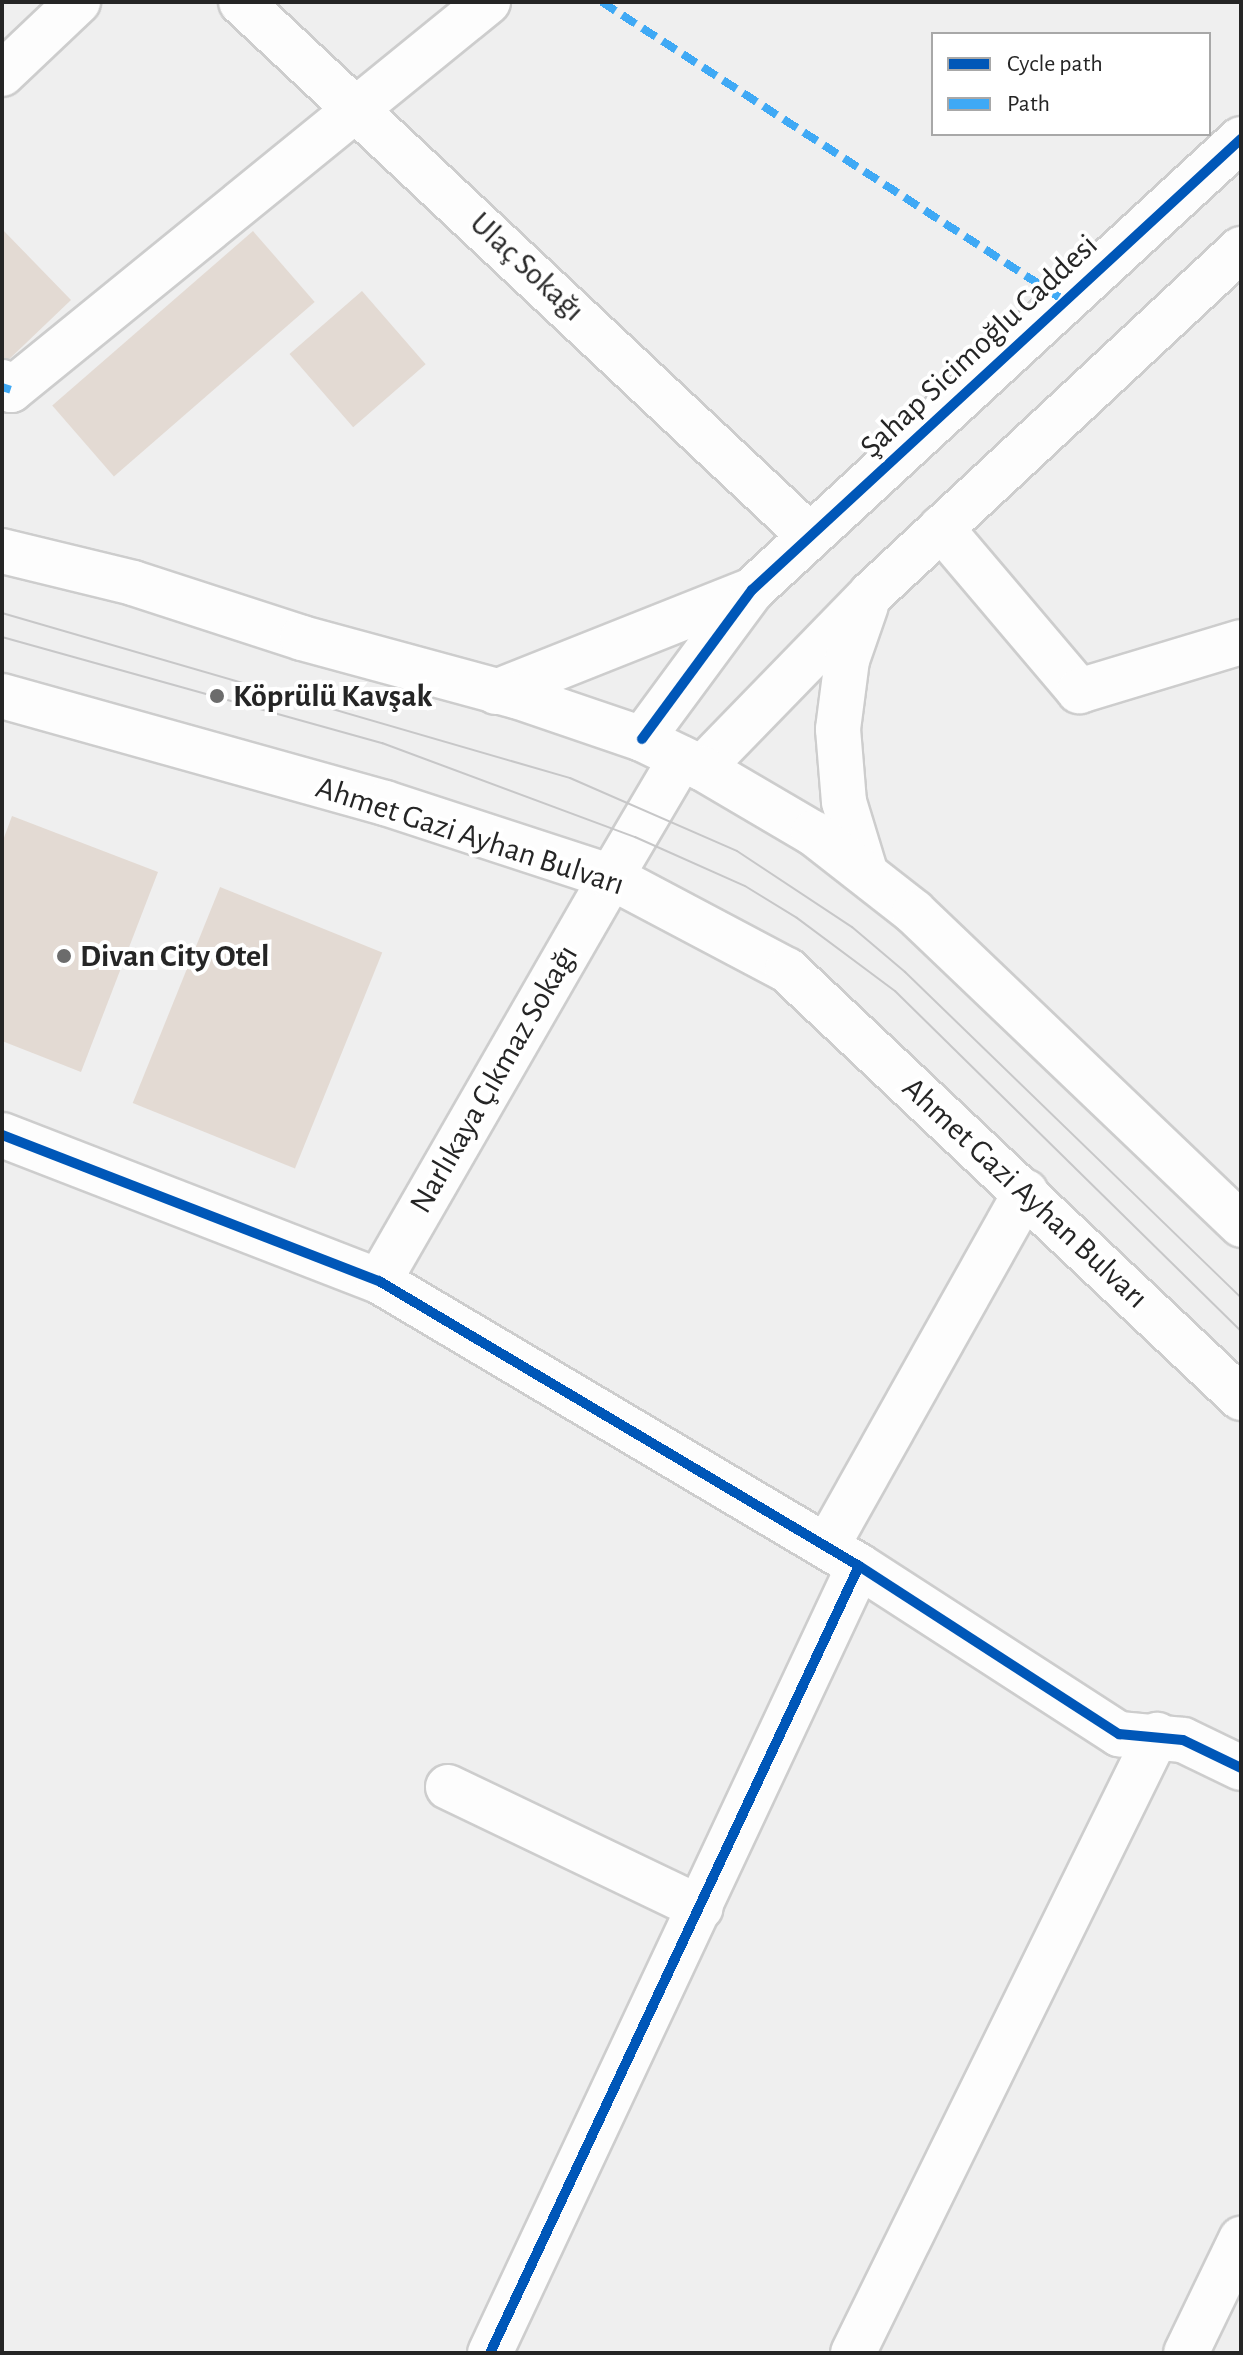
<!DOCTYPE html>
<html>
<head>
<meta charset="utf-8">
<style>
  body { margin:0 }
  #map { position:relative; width:1243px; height:2355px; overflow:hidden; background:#efefef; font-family:"Alegreya Sans",sans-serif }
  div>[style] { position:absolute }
  .building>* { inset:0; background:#e3dad3; transform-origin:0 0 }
  .roads { filter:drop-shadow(2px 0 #cdcdcd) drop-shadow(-2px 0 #cdcdcd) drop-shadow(0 2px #cdcdcd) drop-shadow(0 -2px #cdcdcd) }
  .minor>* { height:44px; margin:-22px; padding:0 22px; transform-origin:22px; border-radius:22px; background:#fdfdfd }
  .major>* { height:44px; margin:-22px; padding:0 22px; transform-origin:22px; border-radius:22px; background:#fdfdfd }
  .tram>* { height:2px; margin:-1px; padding:0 1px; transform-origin:1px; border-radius:1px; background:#c7c7c8 }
  .quiet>* { height:8px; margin-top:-4px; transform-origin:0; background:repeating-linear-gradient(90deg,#3fa9f5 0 16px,transparent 0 24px) }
  .cycleway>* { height:10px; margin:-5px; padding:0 5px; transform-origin:5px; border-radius:5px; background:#0057b8 }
  .dots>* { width:22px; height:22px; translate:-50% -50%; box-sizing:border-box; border:4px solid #fff; border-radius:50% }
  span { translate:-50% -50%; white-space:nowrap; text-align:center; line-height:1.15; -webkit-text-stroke:8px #fff; paint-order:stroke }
  .street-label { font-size:32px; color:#252525 }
  .poi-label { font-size:32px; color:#252525; font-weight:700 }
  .left { translate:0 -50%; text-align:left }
  .frame { position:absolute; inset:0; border:4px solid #252525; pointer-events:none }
  .legend { position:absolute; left:931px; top:32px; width:280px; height:104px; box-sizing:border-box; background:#fff; border:2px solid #a8a8a8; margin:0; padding:10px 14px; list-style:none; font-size:24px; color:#252525 }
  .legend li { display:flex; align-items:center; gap:16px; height:40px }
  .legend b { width:40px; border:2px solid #a8a8a8 }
</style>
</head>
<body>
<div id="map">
  <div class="building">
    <i style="clip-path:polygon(2px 229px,71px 300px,2px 366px)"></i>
    <i style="left:253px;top:231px;width:94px;height:266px;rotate:49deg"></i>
    <i style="left:362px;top:291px;width:97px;height:96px;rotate:49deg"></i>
    <i style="clip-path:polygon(12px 816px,158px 872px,81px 1072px,2px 1041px,2px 843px)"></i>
    <i style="left:220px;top:887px;width:175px;height:233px;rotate:22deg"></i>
  </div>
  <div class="roads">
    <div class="minor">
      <i style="left:241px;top:2px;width:780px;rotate:43.18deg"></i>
      <i style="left:2px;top:74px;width:105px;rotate:-43.5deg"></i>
      <i style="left:2px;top:382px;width:12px;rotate:42deg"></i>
      <i style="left:11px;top:390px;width:615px;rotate:-39.13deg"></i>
      <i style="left:941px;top:528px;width:214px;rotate:49.7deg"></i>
      <i style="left:1079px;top:691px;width:169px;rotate:-16.8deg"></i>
      <i style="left:496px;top:692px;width:276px;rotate:-21.7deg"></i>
      <i style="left:642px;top:739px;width:185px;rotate:-53.6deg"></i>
      <i style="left:752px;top:590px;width:665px;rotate:-42.69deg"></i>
      <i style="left:702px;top:768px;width:243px;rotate:-45.8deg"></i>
      <i style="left:871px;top:594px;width:506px;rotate:-43deg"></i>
      <i style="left:865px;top:871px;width:72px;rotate:-106.9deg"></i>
      <i style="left:844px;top:802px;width:73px;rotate:-94.7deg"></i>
      <i style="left:838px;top:729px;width:70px;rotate:-82.6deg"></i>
      <i style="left:847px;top:660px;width:58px;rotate:-70.9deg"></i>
      <i style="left:2px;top:1135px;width:404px;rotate:21.2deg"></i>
      <i style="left:379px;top:1281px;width:558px;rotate:30.7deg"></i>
      <i style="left:859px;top:1566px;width:310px;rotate:32.9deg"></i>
      <i style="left:1119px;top:1734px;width:64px;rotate:5.4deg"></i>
      <i style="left:1183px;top:1740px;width:64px;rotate:25.8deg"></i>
      <i style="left:379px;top:1281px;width:466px;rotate:-60.1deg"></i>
      <i style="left:827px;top:1546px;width:406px;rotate:-60.7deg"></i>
      <i style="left:448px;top:1787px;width:280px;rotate:25.6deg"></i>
      <i style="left:490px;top:2353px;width:869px;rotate:-64.88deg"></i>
      <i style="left:853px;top:2353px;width:689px;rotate:-63.81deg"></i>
      <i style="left:1186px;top:2353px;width:127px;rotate:-64.2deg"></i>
    </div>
    <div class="major">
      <i style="left:2px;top:551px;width:135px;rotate:13.7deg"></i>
      <i style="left:133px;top:583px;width:178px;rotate:18deg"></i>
      <i style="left:302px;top:638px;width:222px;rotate:15.2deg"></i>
      <i style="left:516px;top:696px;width:133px;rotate:18.8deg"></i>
      <i style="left:642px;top:739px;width:67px;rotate:25.8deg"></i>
      <i style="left:702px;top:768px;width:129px;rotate:30.4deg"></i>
      <i style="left:813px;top:833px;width:128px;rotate:38deg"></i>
      <i style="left:914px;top:912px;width:453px;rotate:43.7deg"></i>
      <i style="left:2px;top:696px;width:398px;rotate:15.6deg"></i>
      <i style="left:385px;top:803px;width:238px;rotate:18.1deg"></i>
      <i style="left:611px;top:877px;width:199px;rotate:27.9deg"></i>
      <i style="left:787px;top:970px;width:624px;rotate:43.31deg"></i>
      <i style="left:611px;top:877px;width:138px;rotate:-59.5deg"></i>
    </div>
  </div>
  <div class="tram">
    <i style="left:2px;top:613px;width:591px;rotate:16.2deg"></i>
    <i style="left:570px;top:778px;width:182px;rotate:23.6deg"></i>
    <i style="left:737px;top:851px;width:138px;rotate:33.5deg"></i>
    <i style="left:852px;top:927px;width:70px;rotate:40.3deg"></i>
    <i style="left:905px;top:972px;width:468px;rotate:44.1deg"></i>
    <i style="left:2px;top:637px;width:395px;rotate:15.6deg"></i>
    <i style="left:382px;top:743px;width:270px;rotate:20.4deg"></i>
    <i style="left:635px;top:837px;width:120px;rotate:24deg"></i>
    <i style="left:745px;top:886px;width:61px;rotate:31.6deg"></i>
    <i style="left:797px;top:918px;width:122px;rotate:36.7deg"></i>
    <i style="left:895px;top:991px;width:485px;rotate:44.5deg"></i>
  </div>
  <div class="quiet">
    <i style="left:602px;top:2px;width:551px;rotate:32.85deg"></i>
    <i style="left:2px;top:387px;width:9px;rotate:18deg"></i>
  </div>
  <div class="cycleway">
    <i style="left:642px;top:739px;width:185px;rotate:-53.6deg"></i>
    <i style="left:752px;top:590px;width:665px;rotate:-42.69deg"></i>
    <i style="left:2px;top:1135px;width:404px;rotate:21.2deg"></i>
    <i style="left:379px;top:1281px;width:558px;rotate:30.7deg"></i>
    <i style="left:859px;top:1566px;width:310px;rotate:32.9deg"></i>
    <i style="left:1119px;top:1734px;width:64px;rotate:5.4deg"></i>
    <i style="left:1183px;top:1740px;width:64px;rotate:25.8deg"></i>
    <i style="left:490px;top:2353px;width:869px;rotate:-64.88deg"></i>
  </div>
  <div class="dots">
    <i style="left:217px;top:696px;background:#6c6c6c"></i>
    <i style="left:64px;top:956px;background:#6c6c6c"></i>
  </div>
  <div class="street-label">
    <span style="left:527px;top:267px;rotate:43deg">Ulaç Sokağı</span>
    <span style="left:979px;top:346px;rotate:-43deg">Şahap Sicimoğlu Caddesi</span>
    <span style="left:470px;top:836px;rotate:18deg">Ahmet Gazi Ayhan Bulvarı</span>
    <span style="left:494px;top:1079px;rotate:-60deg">Narlıkaya Çıkmaz Sokağı</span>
    <span style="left:1025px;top:1193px;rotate:43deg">Ahmet Gazi Ayhan Bulvarı</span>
  </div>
  <div class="poi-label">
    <span class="left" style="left:233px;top:696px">Köprülü Kavşak</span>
    <span class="left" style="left:80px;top:956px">Divan City Otel</span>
  </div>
  <div class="frame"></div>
  <ul class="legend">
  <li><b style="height:10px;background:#0057b8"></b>Cycle path</li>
  <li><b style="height:10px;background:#3fa9f5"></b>Path</li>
  </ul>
</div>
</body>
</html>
